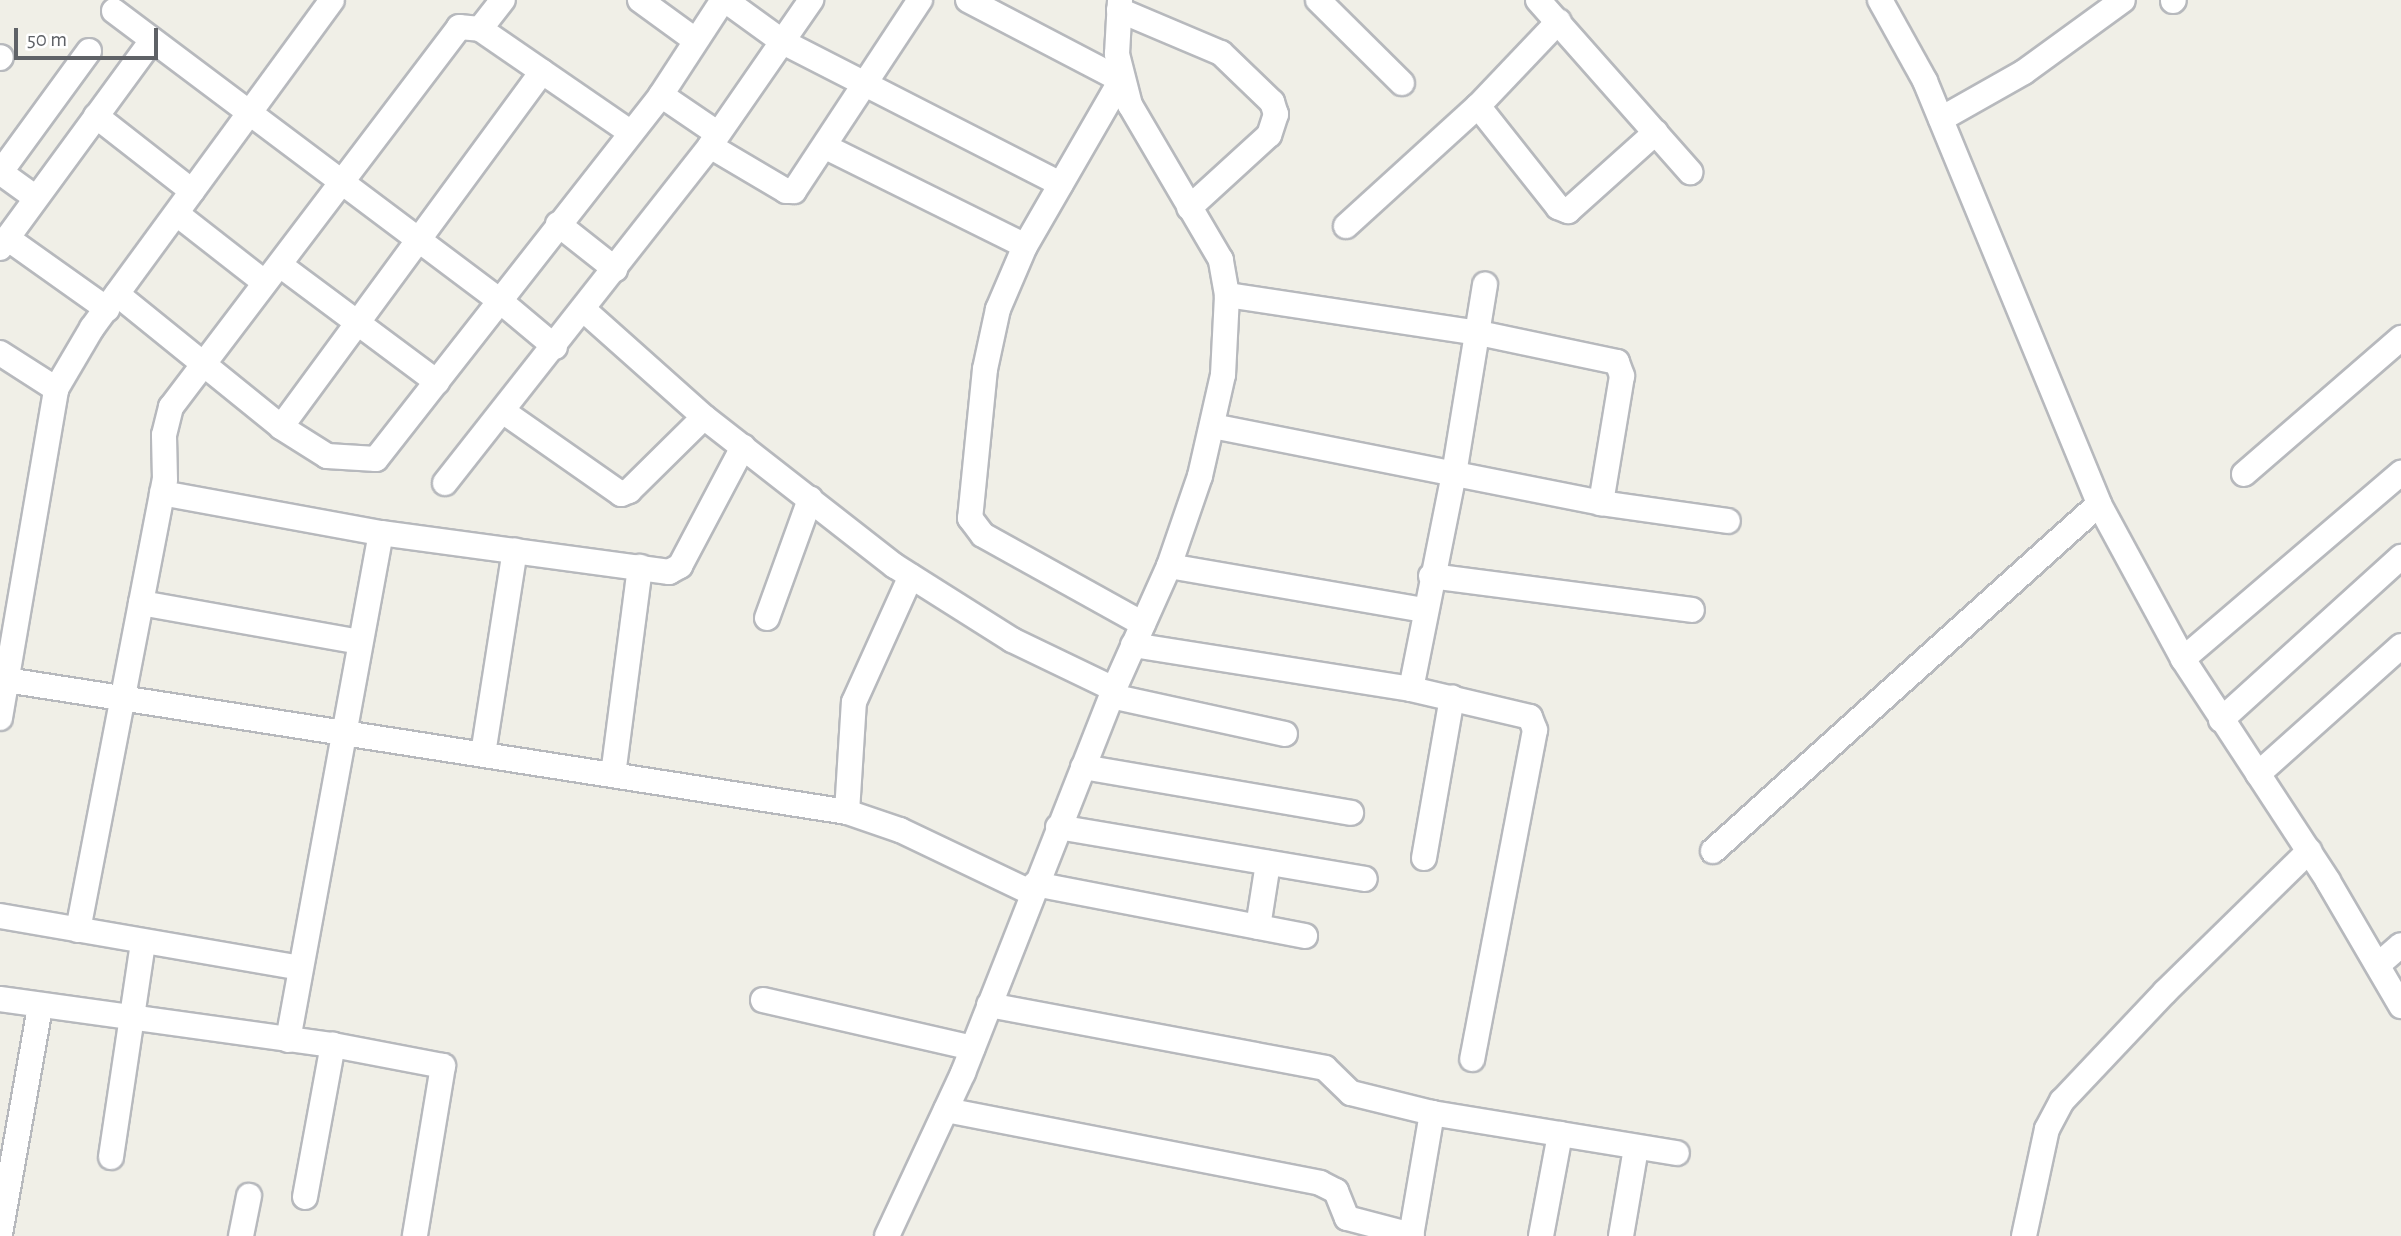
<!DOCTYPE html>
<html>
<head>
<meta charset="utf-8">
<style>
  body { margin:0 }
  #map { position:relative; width:2401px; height:1236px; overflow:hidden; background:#f0efe7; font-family:"Alegreya Sans",sans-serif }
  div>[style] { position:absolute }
  .roads { filter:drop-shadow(2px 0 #b7b9bd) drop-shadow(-2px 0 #b7b9bd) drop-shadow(0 2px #b7b9bd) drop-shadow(0 -2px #b7b9bd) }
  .minor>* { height:24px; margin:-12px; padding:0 12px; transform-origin:12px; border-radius:12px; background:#fff }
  span { translate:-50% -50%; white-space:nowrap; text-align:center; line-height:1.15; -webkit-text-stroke:5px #fff; paint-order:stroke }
  .scale { position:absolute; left:14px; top:28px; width:144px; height:32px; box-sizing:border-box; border:4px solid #5f6267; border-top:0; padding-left:9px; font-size:21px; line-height:24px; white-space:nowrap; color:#5f6267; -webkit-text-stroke:5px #fff; paint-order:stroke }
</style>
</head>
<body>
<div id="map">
  <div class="roads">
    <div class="minor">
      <i style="left:640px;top:0;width:68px;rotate:36deg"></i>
      <i style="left:725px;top:0;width:72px;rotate:35.9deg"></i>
      <i style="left:783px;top:42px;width:312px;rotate:27.1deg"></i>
      <i style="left:968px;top:0;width:173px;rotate:27.6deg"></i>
      <i style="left:1121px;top:80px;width:192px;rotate:120deg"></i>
      <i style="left:1025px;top:246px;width:69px;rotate:113.2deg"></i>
      <i style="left:998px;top:309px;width:61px;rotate:102.2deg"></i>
      <i style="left:985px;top:369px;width:150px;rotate:95.7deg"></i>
      <i style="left:970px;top:518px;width:21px;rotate:53deg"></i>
      <i style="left:983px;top:535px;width:183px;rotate:29.1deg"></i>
      <i style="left:1318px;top:0;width:118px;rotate:44.7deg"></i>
      <i style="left:1538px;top:0;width:230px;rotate:48.5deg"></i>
      <i style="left:1880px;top:0;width:93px;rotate:60.9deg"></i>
      <i style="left:1925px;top:81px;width:457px;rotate:67.6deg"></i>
      <i style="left:2099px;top:504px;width:176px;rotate:61.5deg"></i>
      <i style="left:2183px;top:659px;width:265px;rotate:56.8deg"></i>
      <i style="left:2328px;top:881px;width:145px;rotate:59.7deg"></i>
      <i style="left:2173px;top:1px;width:1px;rotate:-45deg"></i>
      <i style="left:1119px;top:10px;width:111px;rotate:22.9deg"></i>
      <i style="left:1221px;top:53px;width:71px;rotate:43.9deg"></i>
      <i style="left:1272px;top:102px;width:13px;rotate:72deg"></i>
      <i style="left:1276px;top:114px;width:22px;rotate:108deg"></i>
      <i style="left:1269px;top:135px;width:108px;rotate:137.6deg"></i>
      <i style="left:114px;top:11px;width:481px;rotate:36.9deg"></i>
      <i style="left:499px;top:300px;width:73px;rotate:40deg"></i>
      <i style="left:480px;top:29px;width:37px;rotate:-52deg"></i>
      <i style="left:0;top:58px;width:1px;rotate:-45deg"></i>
      <i style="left:661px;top:95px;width:68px;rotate:34.2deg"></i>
      <i style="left:1478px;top:106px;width:129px;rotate:51.6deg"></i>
      <i style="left:1558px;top:207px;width:11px;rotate:22deg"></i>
      <i style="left:1568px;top:211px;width:118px;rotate:-41.9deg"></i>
      <i style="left:96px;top:116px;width:122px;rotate:38deg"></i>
      <i style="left:1941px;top:119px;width:95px;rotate:-29.5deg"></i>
      <i style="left:2024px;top:72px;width:122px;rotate:-36deg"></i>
      <i style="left:710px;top:146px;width:178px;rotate:-55.3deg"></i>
      <i style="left:826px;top:147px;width:222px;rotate:26.4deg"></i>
      <i style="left:0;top:172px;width:44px;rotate:35.8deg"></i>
      <i style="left:0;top:173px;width:151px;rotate:-53.9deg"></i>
      <i style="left:177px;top:214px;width:110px;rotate:38deg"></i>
      <i style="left:558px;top:224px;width:73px;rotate:38.3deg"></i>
      <i style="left:1346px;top:226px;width:178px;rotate:-42.3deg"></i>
      <i style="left:1478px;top:106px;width:117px;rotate:-46.4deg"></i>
      <i style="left:7px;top:238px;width:123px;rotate:35.4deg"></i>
      <i style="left:0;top:248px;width:255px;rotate:-53.8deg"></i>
      <i style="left:280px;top:265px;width:196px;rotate:36.7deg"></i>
      <i style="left:117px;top:294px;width:211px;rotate:39deg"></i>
      <i style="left:281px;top:427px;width:54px;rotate:32.2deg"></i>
      <i style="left:327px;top:456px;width:49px;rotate:3.5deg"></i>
      <i style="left:376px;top:459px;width:462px;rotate:-51.9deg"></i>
      <i style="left:661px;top:95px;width:113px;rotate:-56.9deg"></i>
      <i style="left:1227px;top:295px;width:255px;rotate:8.6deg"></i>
      <i style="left:1479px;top:333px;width:141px;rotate:11.9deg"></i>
      <i style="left:1617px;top:362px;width:15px;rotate:70deg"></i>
      <i style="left:1622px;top:376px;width:129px;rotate:99.4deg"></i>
      <i style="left:584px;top:310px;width:161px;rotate:41.7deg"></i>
      <i style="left:704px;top:417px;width:242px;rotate:38deg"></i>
      <i style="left:895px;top:566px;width:138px;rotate:32.3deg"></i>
      <i style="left:1012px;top:640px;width:113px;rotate:25.7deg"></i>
      <i style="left:0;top:353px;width:67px;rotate:32.7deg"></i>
      <i style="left:504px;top:412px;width:143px;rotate:35deg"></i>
      <i style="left:621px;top:494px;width:9px;rotate:-21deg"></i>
      <i style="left:629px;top:491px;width:105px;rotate:-44.6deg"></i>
      <i style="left:1213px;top:426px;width:396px;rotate:11.2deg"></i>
      <i style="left:1601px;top:503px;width:128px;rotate:8.1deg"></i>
      <i style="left:281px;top:427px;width:441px;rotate:-53.7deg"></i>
      <i style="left:2244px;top:474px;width:208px;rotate:-40.9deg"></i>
      <i style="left:445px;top:483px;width:429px;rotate:-51.8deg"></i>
      <i style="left:710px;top:146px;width:88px;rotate:30.6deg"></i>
      <i style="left:786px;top:191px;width:8px"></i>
      <i style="left:794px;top:191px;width:229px;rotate:-56.6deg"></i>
      <i style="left:162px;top:493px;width:223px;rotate:10.4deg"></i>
      <i style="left:381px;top:533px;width:291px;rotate:7.7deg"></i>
      <i style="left:669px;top:572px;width:13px;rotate:-29deg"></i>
      <i style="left:680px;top:566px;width:135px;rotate:-62.1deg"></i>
      <i style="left:1169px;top:566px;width:260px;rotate:9.8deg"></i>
      <i style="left:1431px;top:576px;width:263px;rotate:7.4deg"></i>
      <i style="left:141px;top:603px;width:222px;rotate:10.1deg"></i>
      <i style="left:767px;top:618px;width:127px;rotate:-70.1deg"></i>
      <i style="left:1133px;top:645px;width:281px;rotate:9deg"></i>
      <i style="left:1411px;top:689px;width:122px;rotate:13.2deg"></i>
      <i style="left:1530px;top:717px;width:14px;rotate:69deg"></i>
      <i style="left:1535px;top:730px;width:335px;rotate:100.8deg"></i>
      <i style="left:2183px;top:659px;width:287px;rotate:-40.5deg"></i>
      <i style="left:0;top:679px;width:857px;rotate:8.92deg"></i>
      <i style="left:847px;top:812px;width:56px;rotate:18.8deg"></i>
      <i style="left:900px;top:830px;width:146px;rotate:25.5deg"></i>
      <i style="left:1411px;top:689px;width:219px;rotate:-78.7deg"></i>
      <i style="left:1454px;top:474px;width:192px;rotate:-80.7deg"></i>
      <i style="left:1111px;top:696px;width:178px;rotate:12.3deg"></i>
      <i style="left:0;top:718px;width:334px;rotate:-80.3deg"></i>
      <i style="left:56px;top:389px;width:71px;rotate:-59.5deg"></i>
      <i style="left:92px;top:328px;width:406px;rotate:-53.8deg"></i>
      <i style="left:2221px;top:720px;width:243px;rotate:-42.2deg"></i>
      <i style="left:483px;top:754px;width:206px;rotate:-81.1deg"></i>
      <i style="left:1083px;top:767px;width:272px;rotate:9.7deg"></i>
      <i style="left:2258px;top:774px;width:192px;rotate:-41.8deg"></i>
      <i style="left:613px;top:775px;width:210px;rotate:-82.6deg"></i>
      <i style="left:847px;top:812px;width:110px;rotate:-86.4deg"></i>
      <i style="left:854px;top:702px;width:138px;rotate:-65.7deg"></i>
      <i style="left:1058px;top:827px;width:311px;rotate:9.6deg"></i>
      <i style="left:1713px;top:851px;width:519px;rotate:-41.95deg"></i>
      <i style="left:1424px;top:858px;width:163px;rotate:-80.1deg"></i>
      <i style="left:1035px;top:884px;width:275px;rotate:10.9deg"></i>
      <i style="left:0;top:916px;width:304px;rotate:9.8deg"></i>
      <i style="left:1258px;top:927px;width:65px;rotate:-81.1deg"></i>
      <i style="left:78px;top:930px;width:458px;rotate:-79.1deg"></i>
      <i style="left:165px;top:480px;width:45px;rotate:-91.3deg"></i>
      <i style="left:164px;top:435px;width:29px;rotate:-76deg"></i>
      <i style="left:171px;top:407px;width:477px;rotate:-52.8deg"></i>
      <i style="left:459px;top:27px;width:21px;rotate:5deg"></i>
      <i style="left:480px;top:29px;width:182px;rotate:34.5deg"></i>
      <i style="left:2378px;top:965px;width:30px;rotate:-41deg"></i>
      <i style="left:0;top:999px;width:336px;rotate:7.9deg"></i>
      <i style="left:333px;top:1045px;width:112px;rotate:10.8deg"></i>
      <i style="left:443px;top:1066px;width:172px;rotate:99.4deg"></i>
      <i style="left:763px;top:1000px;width:215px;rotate:12.9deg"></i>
      <i style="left:989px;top:1005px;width:342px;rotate:10.6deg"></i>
      <i style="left:1325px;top:1068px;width:36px;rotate:44deg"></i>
      <i style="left:1351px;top:1093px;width:83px;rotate:13.9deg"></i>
      <i style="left:1432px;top:1113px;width:248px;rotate:9.3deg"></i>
      <i style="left:288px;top:1040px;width:515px;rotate:-79.61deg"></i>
      <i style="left:946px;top:1110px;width:381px;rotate:11deg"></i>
      <i style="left:1320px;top:1183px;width:18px;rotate:27deg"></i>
      <i style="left:1336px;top:1191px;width:29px;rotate:68deg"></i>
      <i style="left:1347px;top:1218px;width:67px;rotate:14.7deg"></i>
      <i style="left:111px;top:1157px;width:217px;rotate:-81.5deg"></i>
      <i style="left:305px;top:1197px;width:155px;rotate:-79.6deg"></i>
      <i style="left:0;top:1234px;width:231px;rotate:-80deg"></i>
      <i style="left:241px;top:1236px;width:41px;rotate:-78.7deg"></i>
      <i style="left:887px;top:1236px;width:180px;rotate:-65deg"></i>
      <i style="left:963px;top:1073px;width:413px;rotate:-68.5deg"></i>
      <i style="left:1114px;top:689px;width:135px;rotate:-65.9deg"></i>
      <i style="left:1169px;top:566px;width:95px;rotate:-71deg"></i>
      <i style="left:1200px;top:476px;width:104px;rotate:-77.2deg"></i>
      <i style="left:1223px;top:375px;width:80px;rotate:-87.1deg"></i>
      <i style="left:1227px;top:295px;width:36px;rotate:-100deg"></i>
      <i style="left:1221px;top:260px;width:180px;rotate:-120.4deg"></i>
      <i style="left:1130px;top:105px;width:53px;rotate:-104.3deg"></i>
      <i style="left:1117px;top:54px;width:54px;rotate:-86.8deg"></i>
      <i style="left:1411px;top:1236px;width:125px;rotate:-80.3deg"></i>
      <i style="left:1541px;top:1236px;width:104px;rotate:-79.4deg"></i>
      <i style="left:1621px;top:1236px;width:89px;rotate:-80.3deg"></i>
      <i style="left:2024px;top:1236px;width:109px;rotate:-77.9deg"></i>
      <i style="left:2047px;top:1129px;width:32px;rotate:-62deg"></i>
      <i style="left:2062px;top:1101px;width:150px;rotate:-46.6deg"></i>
      <i style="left:2165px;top:992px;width:202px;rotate:-44.4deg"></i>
    </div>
  </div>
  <div class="scale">50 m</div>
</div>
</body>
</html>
